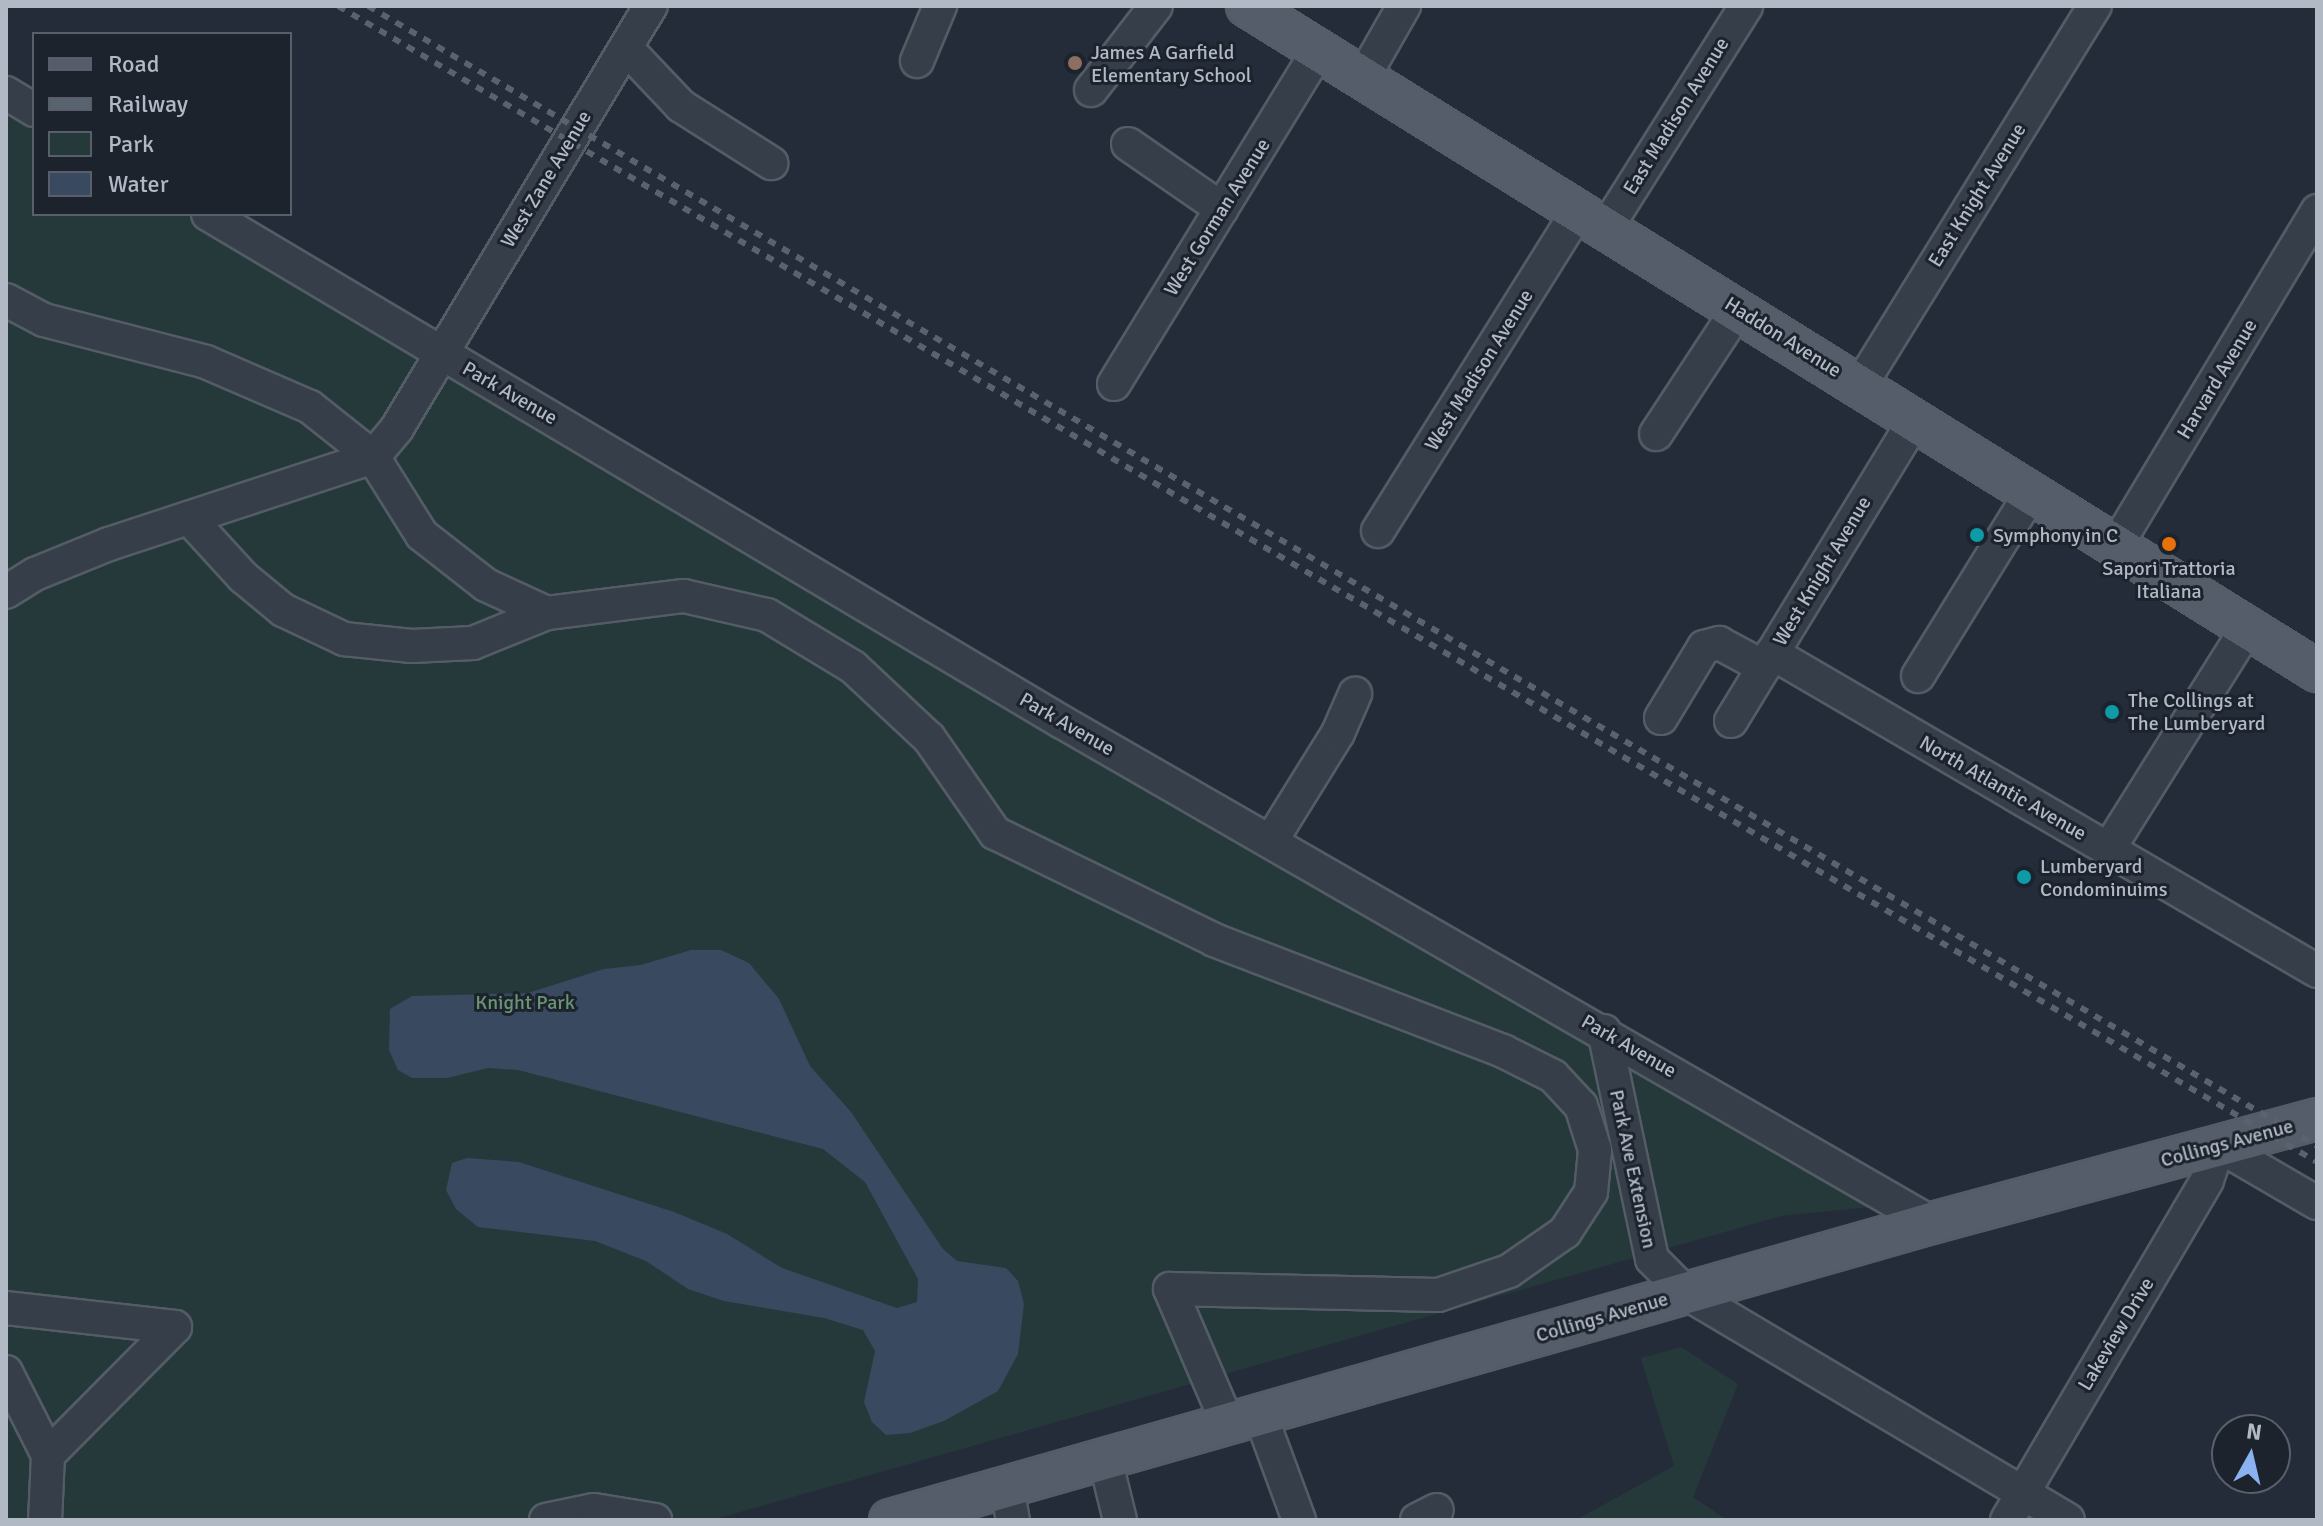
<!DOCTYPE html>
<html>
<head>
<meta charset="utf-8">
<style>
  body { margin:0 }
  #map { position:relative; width:2323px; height:1526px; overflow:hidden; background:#232c38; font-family:Signika,sans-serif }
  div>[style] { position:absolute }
  .green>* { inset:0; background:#26393a }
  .water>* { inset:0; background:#394960 }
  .roads { filter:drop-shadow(2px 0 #545c66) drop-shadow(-2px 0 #545c66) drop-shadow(0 2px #545c66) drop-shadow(0 -2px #545c66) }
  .minor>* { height:32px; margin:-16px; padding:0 16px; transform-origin:16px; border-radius:16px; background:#363e49 }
  .major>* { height:40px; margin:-20px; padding:0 20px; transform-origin:20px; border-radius:20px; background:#545d69 }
  .rail>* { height:6px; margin-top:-3px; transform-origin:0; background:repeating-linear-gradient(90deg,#59626f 0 8px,transparent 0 16px) }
  .dots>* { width:22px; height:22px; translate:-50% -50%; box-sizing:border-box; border:4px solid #1c232d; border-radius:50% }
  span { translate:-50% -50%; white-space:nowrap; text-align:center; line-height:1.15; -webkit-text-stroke:6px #1c232d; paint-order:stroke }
  .poi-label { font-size:20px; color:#b1b9c5 }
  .left { translate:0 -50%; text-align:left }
  .street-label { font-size:20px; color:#b1b9c5 }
  .park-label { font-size:20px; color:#6a9474 }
  .frame { position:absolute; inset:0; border:8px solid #b1b9c5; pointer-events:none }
  .legend { position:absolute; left:32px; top:32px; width:260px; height:184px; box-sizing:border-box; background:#1c232d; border:2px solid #585f6a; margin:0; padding:10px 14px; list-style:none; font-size:24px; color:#b1b9c5 }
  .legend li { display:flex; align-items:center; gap:16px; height:40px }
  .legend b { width:40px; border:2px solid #585f6a }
  .north { position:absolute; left:2211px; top:1414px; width:80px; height:80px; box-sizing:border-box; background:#1c232d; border:2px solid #585f6a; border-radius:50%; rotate:8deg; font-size:22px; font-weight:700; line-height:32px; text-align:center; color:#b1b9c5 }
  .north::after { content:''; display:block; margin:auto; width:28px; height:36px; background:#8bb2f0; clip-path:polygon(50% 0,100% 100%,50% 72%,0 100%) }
</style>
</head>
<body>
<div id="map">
  <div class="green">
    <i style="clip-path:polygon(6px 99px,34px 116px,34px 214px,202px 214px,1874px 1190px,1870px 1207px,1781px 1216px,712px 1520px,6px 1520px)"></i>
    <i style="clip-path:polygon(1681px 1347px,1738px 1384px,1693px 1497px,1727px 1520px,1576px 1520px,1674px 1466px,1641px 1358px)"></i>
  </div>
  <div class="water">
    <i style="clip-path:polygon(691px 950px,721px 950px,749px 963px,779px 999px,810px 1066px,851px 1112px,943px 1249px,957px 1261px,1006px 1268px,1018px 1281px,1024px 1304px,1018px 1354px,998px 1391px,944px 1421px,910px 1433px,886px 1435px,872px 1422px,864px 1402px,875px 1351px,863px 1330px,824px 1318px,724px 1301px,688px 1289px,646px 1261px,595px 1241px,478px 1227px,456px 1209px,446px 1190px,452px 1163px,467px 1158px,519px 1162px,674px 1212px,727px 1234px,782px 1268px,897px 1308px,917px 1302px,918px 1279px,865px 1182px,823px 1149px,518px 1070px,488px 1068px,447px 1078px,412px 1078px,398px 1070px,389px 1050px,390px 1009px,412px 996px,528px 993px,604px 969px,641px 965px)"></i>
  </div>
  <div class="roads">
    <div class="minor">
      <i style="left:626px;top:48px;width:80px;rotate:46.5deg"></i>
      <i style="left:681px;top:106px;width:107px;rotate:32.3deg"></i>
      <i style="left:917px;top:61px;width:60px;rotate:-67.3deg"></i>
      <i style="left:1364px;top:76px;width:81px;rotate:-60.3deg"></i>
      <i style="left:1091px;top:90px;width:106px;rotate:-52.3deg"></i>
      <i style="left:6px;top:93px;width:33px;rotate:31deg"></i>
      <i style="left:1128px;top:144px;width:114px;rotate:34.7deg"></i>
      <i style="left:208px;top:214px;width:994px;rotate:30.75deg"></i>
      <i style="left:1062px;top:722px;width:1004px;rotate:29.94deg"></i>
      <i style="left:1607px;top:227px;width:261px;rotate:-57.8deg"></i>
      <i style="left:6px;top:300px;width:43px;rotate:27.8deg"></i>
      <i style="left:44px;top:320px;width:167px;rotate:14.5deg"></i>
      <i style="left:206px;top:362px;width:113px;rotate:23.4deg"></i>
      <i style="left:310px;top:407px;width:80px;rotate:38.4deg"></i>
      <i style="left:373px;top:457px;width:92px;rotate:57.9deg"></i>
      <i style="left:422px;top:535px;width:81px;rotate:38deg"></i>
      <i style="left:486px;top:585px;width:67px;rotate:24.7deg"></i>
      <i style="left:547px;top:613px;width:138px;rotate:-7.1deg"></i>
      <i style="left:684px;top:596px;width:85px;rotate:12.9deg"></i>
      <i style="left:767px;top:615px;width:100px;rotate:31.2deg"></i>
      <i style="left:853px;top:667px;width:104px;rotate:43.1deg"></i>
      <i style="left:929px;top:738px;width:116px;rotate:55.2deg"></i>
      <i style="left:995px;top:833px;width:244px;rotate:26deg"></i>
      <i style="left:1214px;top:940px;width:310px;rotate:21deg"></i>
      <i style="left:1503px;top:1051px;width:56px;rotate:26.6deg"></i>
      <i style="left:1553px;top:1076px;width:41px;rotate:47deg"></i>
      <i style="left:1581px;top:1106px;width:46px;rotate:72.3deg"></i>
      <i style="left:1595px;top:1150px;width:42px;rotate:95.4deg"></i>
      <i style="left:1591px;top:1192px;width:48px;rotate:123deg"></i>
      <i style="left:1565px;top:1232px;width:68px;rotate:145.1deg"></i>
      <i style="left:1509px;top:1271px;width:75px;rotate:161.3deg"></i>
      <i style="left:1438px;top:1295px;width:268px;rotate:-178.7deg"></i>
      <i style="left:1170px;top:1289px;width:147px;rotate:66.8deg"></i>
      <i style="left:1114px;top:384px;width:392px;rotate:-58.5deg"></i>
      <i style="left:1860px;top:386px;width:447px;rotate:-58.3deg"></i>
      <i style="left:1656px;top:434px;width:149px;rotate:-56.7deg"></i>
      <i style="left:189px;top:518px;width:80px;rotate:47.5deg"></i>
      <i style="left:243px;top:577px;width:52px;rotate:39.5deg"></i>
      <i style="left:283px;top:610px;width:68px;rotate:25.4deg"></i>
      <i style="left:344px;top:639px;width:68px;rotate:5.9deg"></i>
      <i style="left:412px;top:646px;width:61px;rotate:-2.8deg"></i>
      <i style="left:473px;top:643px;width:80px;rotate:-22.1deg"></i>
      <i style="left:1378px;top:531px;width:380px;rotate:-58deg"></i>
      <i style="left:2116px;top:546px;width:391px;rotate:-59deg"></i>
      <i style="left:6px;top:592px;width:34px;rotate:-32deg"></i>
      <i style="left:35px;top:574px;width:80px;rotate:-22.1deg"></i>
      <i style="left:109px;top:544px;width:278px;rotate:-18.2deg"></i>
      <i style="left:373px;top:457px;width:38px;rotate:-50deg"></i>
      <i style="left:397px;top:428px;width:493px;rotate:-59deg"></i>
      <i style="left:1772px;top:653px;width:631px;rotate:30.26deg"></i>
      <i style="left:1918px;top:676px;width:215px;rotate:-58.3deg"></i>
      <i style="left:1661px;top:718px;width:83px;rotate:-58.8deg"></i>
      <i style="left:1704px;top:647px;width:16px;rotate:-15deg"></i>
      <i style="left:1719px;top:643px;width:51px;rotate:28.1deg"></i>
      <i style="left:1731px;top:721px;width:351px;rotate:-58.6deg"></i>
      <i style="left:1271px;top:841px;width:127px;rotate:-58.2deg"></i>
      <i style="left:1338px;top:733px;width:43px;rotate:-66.4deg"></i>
      <i style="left:2108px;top:850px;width:262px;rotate:-57.9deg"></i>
      <i style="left:1604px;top:1031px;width:233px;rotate:78.1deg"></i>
      <i style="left:1652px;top:1259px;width:48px;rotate:45deg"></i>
      <i style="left:1686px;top:1293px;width:444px;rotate:30.7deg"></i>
      <i style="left:6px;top:1308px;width:170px;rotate:6.4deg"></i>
      <i style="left:6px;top:1372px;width:93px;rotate:63.2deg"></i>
      <i style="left:48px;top:1455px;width:65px;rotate:92.6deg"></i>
      <i style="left:1260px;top:1414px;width:113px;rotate:69.8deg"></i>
      <i style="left:48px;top:1455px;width:180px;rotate:-45.2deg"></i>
      <i style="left:1105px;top:1459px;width:63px;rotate:76.2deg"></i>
      <i style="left:1007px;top:1487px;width:34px;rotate:80deg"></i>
      <i style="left:546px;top:1520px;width:49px;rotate:-11.8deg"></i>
      <i style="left:594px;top:1510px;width:62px;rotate:9.3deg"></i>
      <i style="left:1417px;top:1520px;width:22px;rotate:-27deg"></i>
      <i style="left:2007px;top:1520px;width:394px;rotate:-59.5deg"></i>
      <i style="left:2207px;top:1180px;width:36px;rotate:-71deg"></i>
      <i style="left:2219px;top:1146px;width:113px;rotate:30.2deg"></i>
    </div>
    <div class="major">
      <i style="left:1247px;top:6px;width:1260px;rotate:31.86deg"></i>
      <i style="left:890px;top:1520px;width:1084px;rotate:-15.91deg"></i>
      <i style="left:1932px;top:1223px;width:399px;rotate:-15.1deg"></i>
    </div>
  </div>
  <div class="rail">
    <i style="left:338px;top:6px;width:2292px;rotate:30.29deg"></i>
    <i style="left:368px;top:6px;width:2258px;rotate:30.32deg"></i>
  </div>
  <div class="dots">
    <i style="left:1075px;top:63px;background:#8d6e63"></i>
    <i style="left:1977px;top:535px;background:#0f9aa8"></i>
    <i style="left:2169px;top:544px;background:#e8710a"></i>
    <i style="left:2112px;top:712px;background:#0f9aa8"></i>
    <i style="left:2024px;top:877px;background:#0f9aa8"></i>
  </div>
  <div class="poi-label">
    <span class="left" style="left:1091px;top:64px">James A Garfield<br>Elementary School</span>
    <span class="left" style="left:1993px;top:535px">Symphony in C</span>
    <span style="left:2169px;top:580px">Sapori Trattoria<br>Italiana</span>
    <span class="left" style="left:2128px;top:712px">The Collings at<br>The Lumberyard</span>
    <span class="left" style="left:2040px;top:878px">Lumberyard<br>Condominuims</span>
  </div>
  <div class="street-label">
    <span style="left:1676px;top:116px;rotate:-58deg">East Madison Avenue</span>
    <span style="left:546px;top:179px;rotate:-59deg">West Zane Avenue</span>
    <span style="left:1977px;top:195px;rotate:-58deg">East Knight Avenue</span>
    <span style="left:1217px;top:217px;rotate:-58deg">West Gorman Avenue</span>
    <span style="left:1783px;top:337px;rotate:32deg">Haddon Avenue</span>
    <span style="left:1479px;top:370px;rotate:-58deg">West Madison Avenue</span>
    <span style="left:2217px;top:379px;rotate:-59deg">Harvard Avenue</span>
    <span style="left:510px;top:393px;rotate:30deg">Park Avenue</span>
    <span style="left:1822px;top:571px;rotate:-59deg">West Knight Avenue</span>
    <span style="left:1067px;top:724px;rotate:30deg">Park Avenue</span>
    <span style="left:2003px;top:788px;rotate:30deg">North Atlantic Avenue</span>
    <span style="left:1629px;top:1046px;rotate:30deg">Park Avenue</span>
    <span style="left:2227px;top:1143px;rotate:-15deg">Collings Avenue</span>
    <span style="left:1633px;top:1169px;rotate:78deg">Park Ave Extension</span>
    <span style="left:1602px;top:1317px;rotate:-16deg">Collings Avenue</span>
    <span style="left:2116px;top:1334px;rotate:-59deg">Lakeview Drive</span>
  </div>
  <div class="park-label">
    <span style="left:525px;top:1002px">Knight Park</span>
  </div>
  <div class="frame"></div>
  <ul class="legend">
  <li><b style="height:10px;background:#545d69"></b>Road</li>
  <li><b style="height:10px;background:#59626f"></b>Railway</li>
  <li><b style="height:22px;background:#26393a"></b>Park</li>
  <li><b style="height:22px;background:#394960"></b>Water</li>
  </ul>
  <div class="north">N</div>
</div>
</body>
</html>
